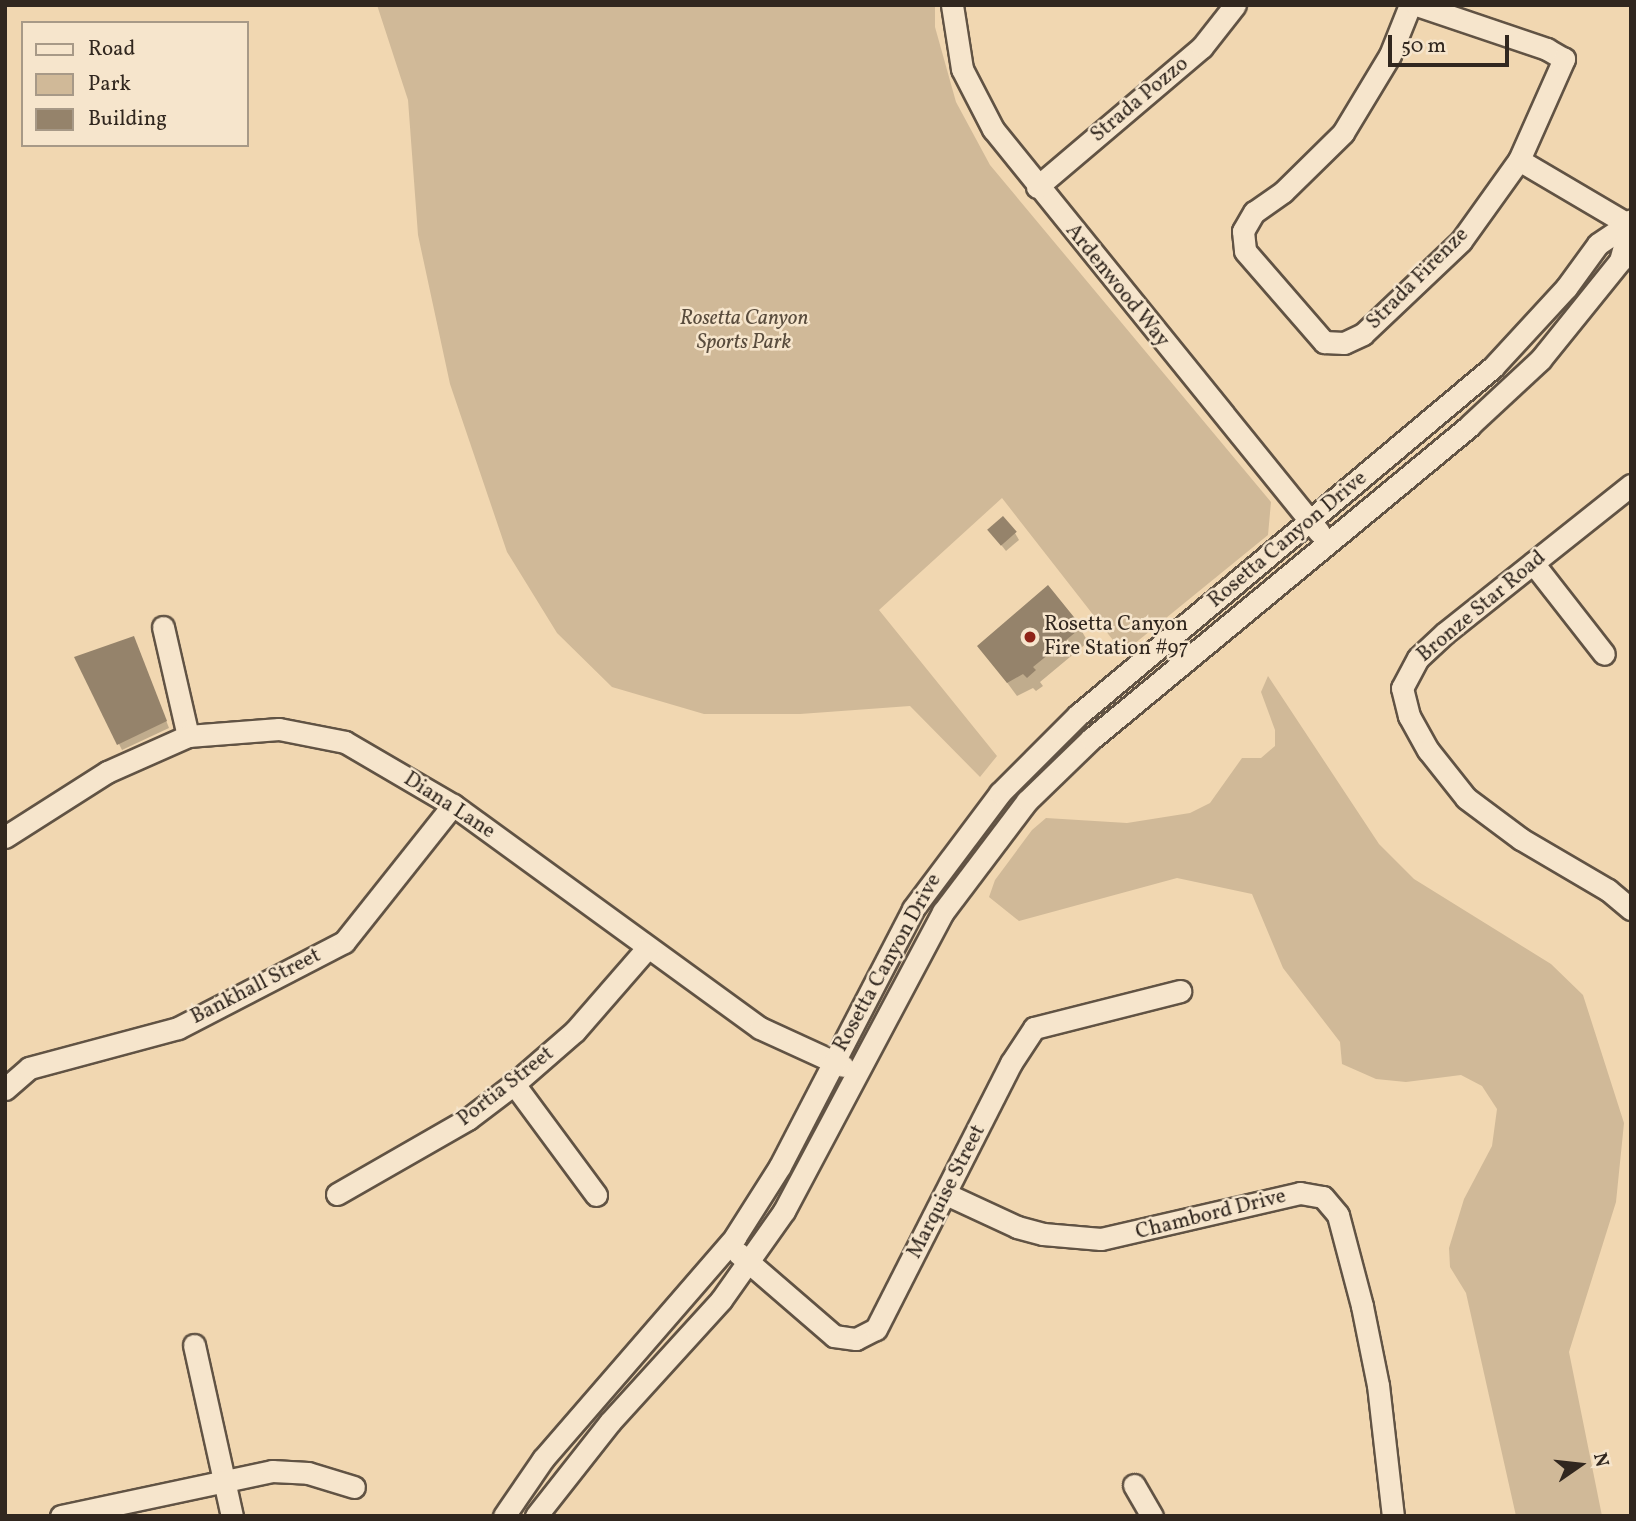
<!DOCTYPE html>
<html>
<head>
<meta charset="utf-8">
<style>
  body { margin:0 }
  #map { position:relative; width:1636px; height:1521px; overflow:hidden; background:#f1d7b1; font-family:Vollkorn,serif }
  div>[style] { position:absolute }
  .green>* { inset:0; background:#d0b998 }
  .shadow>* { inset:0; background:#0003 }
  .building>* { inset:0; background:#95836b; transform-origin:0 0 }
  .roads { filter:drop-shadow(2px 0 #615344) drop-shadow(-2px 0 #615344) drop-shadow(0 2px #615344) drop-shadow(0 -2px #615344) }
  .minor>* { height:21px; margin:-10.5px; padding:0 10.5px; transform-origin:10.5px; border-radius:10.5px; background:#f6e5cc }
  .dots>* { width:19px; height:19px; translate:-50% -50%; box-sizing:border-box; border:4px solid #f6e5cc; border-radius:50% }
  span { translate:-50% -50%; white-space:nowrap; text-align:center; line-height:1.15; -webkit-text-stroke:5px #f6e5cc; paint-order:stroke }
  .street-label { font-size:21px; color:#31271f }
  .park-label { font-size:21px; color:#594c3d; font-style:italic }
  .poi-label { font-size:21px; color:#31271f }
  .left { translate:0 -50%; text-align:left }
  .frame { position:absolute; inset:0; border:7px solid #31271f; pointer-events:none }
  .legend { position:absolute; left:21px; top:21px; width:228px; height:126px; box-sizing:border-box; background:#f6e5cc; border:2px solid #a79987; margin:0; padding:9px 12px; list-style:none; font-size:21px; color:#31271f }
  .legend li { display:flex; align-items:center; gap:14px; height:35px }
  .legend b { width:35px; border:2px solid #a79987 }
  .north { position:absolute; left:1545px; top:1430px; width:70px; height:70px; -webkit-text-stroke:5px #f6e5cc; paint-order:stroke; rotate:76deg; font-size:19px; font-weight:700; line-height:28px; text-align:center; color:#31271f }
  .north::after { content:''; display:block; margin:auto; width:24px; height:32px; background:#31271f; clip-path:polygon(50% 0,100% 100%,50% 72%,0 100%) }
  .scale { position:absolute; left:1388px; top:35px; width:121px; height:32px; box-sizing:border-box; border:4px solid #31271f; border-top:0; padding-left:9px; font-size:21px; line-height:24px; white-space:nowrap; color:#31271f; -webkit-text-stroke:5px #f6e5cc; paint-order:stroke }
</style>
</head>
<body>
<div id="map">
  <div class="green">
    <i style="clip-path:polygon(377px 5px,935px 5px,935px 27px,956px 102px,990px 165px,1271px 502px,1268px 535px,1123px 653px,1002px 498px,879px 610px,997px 756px,980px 777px,910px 706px,800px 714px,704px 714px,612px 687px,557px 633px,507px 552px,450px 384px,418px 235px,408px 100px)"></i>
    <i style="clip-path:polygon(1268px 676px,1379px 844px,1414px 879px,1551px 964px,1583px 995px,1624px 1123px,1616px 1202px,1569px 1352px,1602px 1516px,1516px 1516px,1466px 1293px,1450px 1267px,1449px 1248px,1464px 1199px,1492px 1146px,1497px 1109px,1482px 1086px,1461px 1075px,1406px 1082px,1376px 1079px,1342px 1064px,1340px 1042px,1283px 968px,1252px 894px,1177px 878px,1019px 921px,989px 897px,995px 880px,1032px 830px,1046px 818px,1127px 823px,1190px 813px,1210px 803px,1242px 758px,1261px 758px,1275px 746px,1275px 730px,1261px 692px)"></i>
  </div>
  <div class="shadow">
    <i style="clip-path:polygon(990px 531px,1015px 533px,1019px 540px,1006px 551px)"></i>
    <i style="clip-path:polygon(1080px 628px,1088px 642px,1040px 682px,1043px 686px,1036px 691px,1033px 688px,1017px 696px,980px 646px)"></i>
    <i style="clip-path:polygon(134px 638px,169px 728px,122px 750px,119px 744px)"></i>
  </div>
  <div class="building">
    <i style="left:1003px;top:516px;width:21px;height:21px;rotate:49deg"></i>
    <i style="clip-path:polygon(1048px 585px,1082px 627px,1033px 667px,1036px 670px,1027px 678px,1023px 674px,1007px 683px,977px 646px)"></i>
    <i style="clip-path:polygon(134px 636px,167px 721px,117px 745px,74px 657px)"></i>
  </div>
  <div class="roads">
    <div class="minor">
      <i style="left:952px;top:5px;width:65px;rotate:81.1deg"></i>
      <i style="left:962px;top:69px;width:68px;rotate:62.7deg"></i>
      <i style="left:993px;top:129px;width:518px;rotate:51.03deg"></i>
      <i style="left:1410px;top:5px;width:54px;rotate:111.8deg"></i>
      <i style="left:1390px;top:55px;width:91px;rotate:121.1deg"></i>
      <i style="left:1343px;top:133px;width:84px;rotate:135.5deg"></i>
      <i style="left:1283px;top:192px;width:35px;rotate:145deg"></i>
      <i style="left:1254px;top:212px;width:22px;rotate:120deg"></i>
      <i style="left:1243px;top:231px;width:20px;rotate:84deg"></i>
      <i style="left:1245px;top:251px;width:121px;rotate:49deg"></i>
      <i style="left:1324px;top:342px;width:20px;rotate:3deg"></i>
      <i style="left:1344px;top:343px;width:21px;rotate:-25deg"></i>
      <i style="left:1363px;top:334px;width:135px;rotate:-43.5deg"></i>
      <i style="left:1461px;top:241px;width:100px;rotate:-54.4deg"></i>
      <i style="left:1519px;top:160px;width:111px;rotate:-66deg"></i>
      <i style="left:1564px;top:59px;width:20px;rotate:-150deg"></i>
      <i style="left:1547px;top:49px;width:137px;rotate:-161.3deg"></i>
      <i style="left:1519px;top:160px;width:130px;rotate:30.5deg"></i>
      <i style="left:1037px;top:187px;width:216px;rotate:-40.3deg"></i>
      <i style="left:1202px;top:47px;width:53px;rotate:-51.8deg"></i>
      <i style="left:1631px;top:485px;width:238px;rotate:141.5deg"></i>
      <i style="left:1445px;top:633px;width:37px;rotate:137deg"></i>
      <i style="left:1418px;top:658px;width:34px;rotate:118deg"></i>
      <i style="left:1402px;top:688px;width:29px;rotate:76deg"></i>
      <i style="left:1409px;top:716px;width:39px;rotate:61deg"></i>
      <i style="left:1428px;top:750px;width:61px;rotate:51.6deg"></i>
      <i style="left:1466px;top:798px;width:69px;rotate:36.7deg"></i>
      <i style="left:1521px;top:839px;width:101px;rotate:30.4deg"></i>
      <i style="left:1608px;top:890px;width:30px;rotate:40deg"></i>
      <i style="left:1533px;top:563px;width:115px;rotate:52deg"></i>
      <i style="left:163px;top:627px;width:112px;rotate:77.1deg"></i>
      <i style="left:5px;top:837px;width:121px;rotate:-32.5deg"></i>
      <i style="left:107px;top:772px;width:89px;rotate:-24deg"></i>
      <i style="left:188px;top:736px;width:91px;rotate:-4.4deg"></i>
      <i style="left:279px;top:729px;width:67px;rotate:11.1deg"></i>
      <i style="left:345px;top:742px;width:125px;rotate:30.3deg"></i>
      <i style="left:453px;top:805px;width:379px;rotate:36deg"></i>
      <i style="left:760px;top:1028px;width:91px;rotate:24.6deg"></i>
      <i style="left:514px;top:1084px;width:138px;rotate:53.5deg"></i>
      <i style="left:5px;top:1089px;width:32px;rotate:-41deg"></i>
      <i style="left:29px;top:1068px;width:154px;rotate:-15deg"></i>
      <i style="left:178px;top:1028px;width:187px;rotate:-27.4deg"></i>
      <i style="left:344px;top:942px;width:175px;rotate:-51.5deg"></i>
      <i style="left:337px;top:1194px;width:151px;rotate:-29.8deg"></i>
      <i style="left:468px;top:1119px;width:58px;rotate:-37.3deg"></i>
      <i style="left:514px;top:1084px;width:81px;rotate:-41deg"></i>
      <i style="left:575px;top:1031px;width:111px;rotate:-49deg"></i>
      <i style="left:946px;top:1194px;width:78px;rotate:24.9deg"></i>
      <i style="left:1017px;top:1227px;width:27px;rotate:15deg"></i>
      <i style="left:1043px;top:1234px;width:58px;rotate:4.9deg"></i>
      <i style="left:1101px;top:1239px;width:204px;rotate:-13deg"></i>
      <i style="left:1300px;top:1193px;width:23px;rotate:10deg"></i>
      <i style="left:1323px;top:1197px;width:23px;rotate:50deg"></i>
      <i style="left:1338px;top:1215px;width:94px;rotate:75.2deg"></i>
      <i style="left:1362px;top:1306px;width:81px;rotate:78.6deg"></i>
      <i style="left:1378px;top:1385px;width:132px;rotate:83.5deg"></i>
      <i style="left:738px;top:1253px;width:127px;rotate:40.8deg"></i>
      <i style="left:834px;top:1336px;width:22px;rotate:8deg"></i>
      <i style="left:856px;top:1339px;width:22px;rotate:-27deg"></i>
      <i style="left:876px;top:1329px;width:298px;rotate:-63.1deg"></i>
      <i style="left:1011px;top:1063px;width:42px;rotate:-56.7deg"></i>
      <i style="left:1034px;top:1028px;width:151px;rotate:-14.2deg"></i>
      <i style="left:194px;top:1345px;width:175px;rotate:77.5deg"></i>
      <i style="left:1134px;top:1485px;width:36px;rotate:60deg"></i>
      <i style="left:61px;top:1516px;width:216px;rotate:-12deg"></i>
      <i style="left:272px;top:1471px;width:36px;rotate:3deg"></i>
      <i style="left:308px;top:1473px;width:48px;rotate:16.9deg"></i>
      <i style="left:504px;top:1516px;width:69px;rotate:-55.6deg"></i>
      <i style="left:543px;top:1459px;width:294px;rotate:-49.1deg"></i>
      <i style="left:735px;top:1237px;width:84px;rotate:-57.6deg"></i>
      <i style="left:780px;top:1166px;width:289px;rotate:-62.6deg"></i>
      <i style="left:913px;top:909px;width:145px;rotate:-53.1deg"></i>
      <i style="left:1000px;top:793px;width:110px;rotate:-45deg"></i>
      <i style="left:1078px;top:715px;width:542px;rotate:-39.98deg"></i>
      <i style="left:1493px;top:367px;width:108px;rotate:-47.3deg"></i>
      <i style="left:1566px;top:288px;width:54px;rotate:-54deg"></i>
      <i style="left:1598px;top:244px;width:36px;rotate:-34deg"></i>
      <i style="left:536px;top:1516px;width:120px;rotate:-51.8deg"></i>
      <i style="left:610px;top:1422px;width:165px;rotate:-47.7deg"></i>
      <i style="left:721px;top:1300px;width:109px;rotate:-54.7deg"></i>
      <i style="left:784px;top:1211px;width:339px;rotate:-62deg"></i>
      <i style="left:943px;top:912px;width:139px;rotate:-52.9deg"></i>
      <i style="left:1027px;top:801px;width:89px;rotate:-44.1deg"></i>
      <i style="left:1091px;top:739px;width:492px;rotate:-39.6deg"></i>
      <i style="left:1470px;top:425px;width:96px;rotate:-42.9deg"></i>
      <i style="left:1540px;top:360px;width:127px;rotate:-51.1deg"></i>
      <i style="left:1620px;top:261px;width:42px;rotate:-75deg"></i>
    </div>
  </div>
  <div class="dots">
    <i style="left:1030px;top:637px;background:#8f2418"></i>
  </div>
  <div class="street-label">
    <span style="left:1140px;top:100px;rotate:-40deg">Strada Pozzo</span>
    <span style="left:1418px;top:279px;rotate:-45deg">Strada Firenze</span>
    <span style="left:1117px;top:286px;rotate:51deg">Ardenwood Way</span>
    <span style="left:1288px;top:540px;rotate:-40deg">Rosetta Canyon Drive</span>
    <span style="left:1482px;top:607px;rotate:-40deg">Bronze Star Road</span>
    <span style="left:449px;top:806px;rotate:33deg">Diana Lane</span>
    <span style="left:888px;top:963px;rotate:-61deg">Rosetta Canyon Drive</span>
    <span style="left:256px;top:987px;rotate:-27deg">Bankhall Street</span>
    <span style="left:506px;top:1087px;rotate:-38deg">Portia Street</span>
    <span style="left:947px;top:1192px;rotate:-63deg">Marquise Street</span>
    <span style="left:1211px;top:1215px;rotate:-14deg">Chambord Drive</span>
  </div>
  <div class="park-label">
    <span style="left:744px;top:331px">Rosetta Canyon<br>Sports Park</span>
  </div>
  <div class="poi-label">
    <span class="left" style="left:1044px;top:637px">Rosetta Canyon<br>Fire Station #97</span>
  </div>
  <div class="frame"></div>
  <ul class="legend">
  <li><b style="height:9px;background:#f6e5cc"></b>Road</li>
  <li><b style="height:19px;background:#d0b998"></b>Park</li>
  <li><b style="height:19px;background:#95836b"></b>Building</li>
  </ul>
  <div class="north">N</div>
  <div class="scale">50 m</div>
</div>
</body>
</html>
